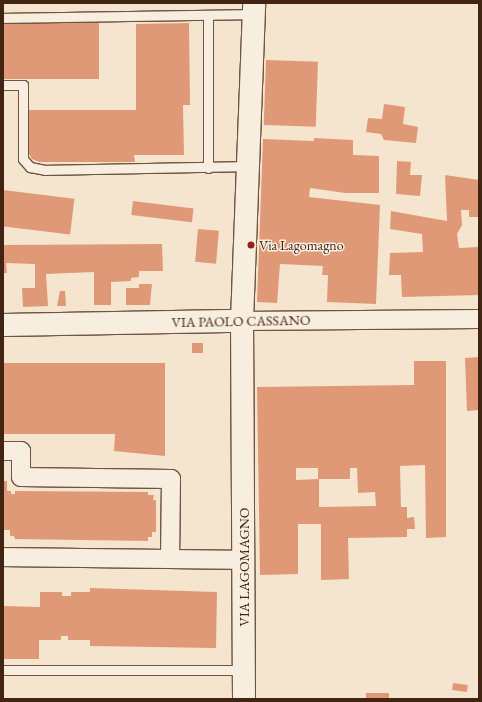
<!DOCTYPE html>
<html>
<head>
<meta charset="utf-8">
<style>
  body { margin:0 }
  #map { position:relative; width:482px; height:702px; overflow:hidden; background:#f5e5ce; font-family:"EB Garamond",serif }
  div>[style] { position:absolute }
  .building>* { inset:0; background:#e09977; transform-origin:0 0 }
  .roads { filter:drop-shadow(1px 0 #6f5442) drop-shadow(-1px 0 #6f5442) drop-shadow(0 1px #6f5442) drop-shadow(0 -1px #6f5442) }
  .lane>* { height:9px; margin:-4.5px; padding:0 4.5px; transform-origin:4.5px; border-radius:4.5px; background:#f8eedf }
  .street>* { height:18px; margin:-9px; padding:0 9px; transform-origin:9px; border-radius:9px; background:#f8eedf }
  .secondary>* { height:22px; margin:-11px; padding:0 11px; transform-origin:11px; border-radius:11px; background:#f8eedf }
  .dots>* { width:11px; height:11px; translate:-50% -50%; box-sizing:border-box; border:2px solid #f8eedf; border-radius:50% }
  span { translate:-50% -50%; white-space:nowrap; text-align:center; line-height:1.15; -webkit-text-stroke:3px #f8eedf; paint-order:stroke }
  .poi-label { font-size:14px; color:#422413 }
  .left { translate:0 -50%; text-align:left }
  .street-label { font-size:14px; color:#422413 }
  .frame { position:absolute; inset:0; border:4px solid #422413; pointer-events:none }
</style>
</head>
<body>
<div id="map">
  <div class="building">
    <i style="left:99px;top:21px;width:58px;height:96px;rotate:90deg"></i>
    <i style="clip-path:polygon(189px 23px,190px 105px,183px 105px,184px 155px,134px 155px,135px 162px,39px 162px,32px 159px,28px 152px,28px 110px,136px 110px,136px 24px)"></i>
    <i style="left:266px;top:60px;width:52px;height:65px;rotate:2deg"></i>
    <i style="clip-path:polygon(384px 104px,405px 107px,403px 124px,418px 127px,416px 143px,384px 140px,381px 134px,366px 132px,368px 118px,382px 119px)"></i>
    <i style="clip-path:polygon(314px 138px,353px 140px,353px 155px,379px 156px,379px 193px,345px 193px,310px 188px,309px 197px,380px 205px,376px 304px,327px 302px,328px 275px,322px 275px,323px 266px,280px 264px,277px 303px,257px 302px,263px 139px,314px 141px)"></i>
    <i style="clip-path:polygon(397px 161px,411px 162px,410px 175px,422px 175px,420px 196px,396px 194px)"></i>
    <i style="clip-path:polygon(445px 175px,479px 180px,479px 217px,469px 217px,469px 210px,461px 210px,462px 225px,457px 234px,459px 248px,479px 247px,479px 295px,402px 297px,401px 275px,389px 275px,390px 253px,423px 252px,422px 234px,390px 229px,391px 211px,447px 221px)"></i>
    <i style="left:3px;top:190px;width:72px;height:36px;rotate:7deg"></i>
    <i style="left:133px;top:201px;width:61px;height:14px;rotate:7deg"></i>
    <i style="left:198px;top:229px;width:21px;height:33px;rotate:5deg"></i>
    <i style="clip-path:polygon(162px 244px,163px 271px,139px 271px,139px 277px,131px 278px,131px 281px,111px 282px,111px 305px,94px 305px,94px 272px,46px 274px,48px 306px,23px 307px,22px 288px,35px 288px,35px 264px,6px 263px,7px 273px,3px 273px,3px 245px)"></i>
    <i style="clip-path:polygon(139px 284px,152px 284px,150px 305px,126px 305px,126px 288px,139px 288px)"></i>
    <i style="clip-path:polygon(60px 291px,65px 291px,66px 306px,57px 306px)"></i>
    <i style="left:192px;top:343px;width:11px;height:10px"></i>
    <i style="clip-path:polygon(479px 357px,479px 410px,467px 411px,465px 358px)"></i>
    <i style="clip-path:polygon(evenodd,414px 361px,446px 361px,446px 537px,426px 538px,425px 465px,400px 466px,401px 507px,407px 507px,407px 518px,414px 517px,415px 529px,407px 529px,407px 537px,348px 538px,349px 579px,321px 580px,321px 524px,298px 524px,298px 574px,260px 575px,257px 387px,414px 385px,414px 361px,296px 468px,318px 468px,318px 479px,296px 480px,296px 468px,414px 361px,350px 468px,357px 468px,358px 493px,375px 492px,376px 506px,319px 507px,319px 479px,350px 479px,350px 468px)"></i>
    <i style="clip-path:polygon(3px 363px,165px 363px,165px 456px,114px 451px,115px 434px,3px 434px)"></i>
    <i style="clip-path:polygon(3px 481px,7px 481px,7px 491px,11px 491px,11px 494px,15px 494px,15px 491px,148px 492px,148px 495px,154px 495px,153px 500px,156px 500px,156px 532px,152px 532px,152px 537px,148px 537px,148px 541px,15px 539px,14px 536px,10px 536px,10px 530px,3px 530px)"></i>
    <i style="clip-path:polygon(90px 588px,217px 592px,216px 648px,90px 646px,90px 640px,68px 640px,68px 636px,61px 636px,61px 640px,39px 640px,39px 659px,3px 659px,3px 606px,40px 607px,40px 592px,62px 592px,62px 596px,71px 596px,71px 592px,90px 592px)"></i>
    <i style="left:453px;top:683px;width:15px;height:7px;rotate:8deg"></i>
    <i style="left:366px;top:693px;width:23px;height:6px"></i>
  </div>
  <div class="roads">
    <div class="lane">
      <i style="left:208px;top:15px;width:153px;rotate:90deg"></i>
      <i style="left:3px;top:18px;width:251px;rotate:-0.9deg"></i>
      <i style="left:3px;top:85px;width:20px"></i>
      <i style="left:23px;top:85px;width:74px;rotate:90deg"></i>
      <i style="left:23px;top:159px;width:11px;rotate:49deg"></i>
      <i style="left:30px;top:167px;width:15px;rotate:11deg"></i>
      <i style="left:45px;top:170px;width:202px;rotate:-1.1deg"></i>
      <i style="left:3px;top:670px;width:241px"></i>
    </div>
    <div class="street">
      <i style="left:242px;top:321px;width:237px;rotate:-0.5deg"></i>
      <i style="left:3px;top:451px;width:18px"></i>
      <i style="left:21px;top:451px;width:26px;rotate:90deg"></i>
      <i style="left:21px;top:477px;width:150px;rotate:0.8deg"></i>
      <i style="left:171px;top:479px;width:80px;rotate:90.7deg"></i>
      <i style="left:3px;top:557px;width:241px;rotate:0.7deg"></i>
    </div>
    <div class="secondary">
      <i style="left:3px;top:325px;width:239px;rotate:-1deg"></i>
      <i style="left:244px;top:699px;width:378px;rotate:-90.3deg"></i>
      <i style="left:242px;top:321px;width:318px;rotate:-87.8deg"></i>
    </div>
  </div>
  <div class="dots">
    <i style="left:251px;top:245px;background:#8f2418"></i>
  </div>
  <div class="poi-label">
    <span class="left" style="left:259px;top:245px">Via Lagomagno</span>
  </div>
  <div class="street-label">
    <span style="left:241px;top:321px;rotate:-1deg">VIA PAOLO CASSANO</span>
    <span style="left:244px;top:567px;rotate:-90deg">VIA LAGOMAGNO</span>
  </div>
  <div class="frame"></div>
</div>
</body>
</html>
